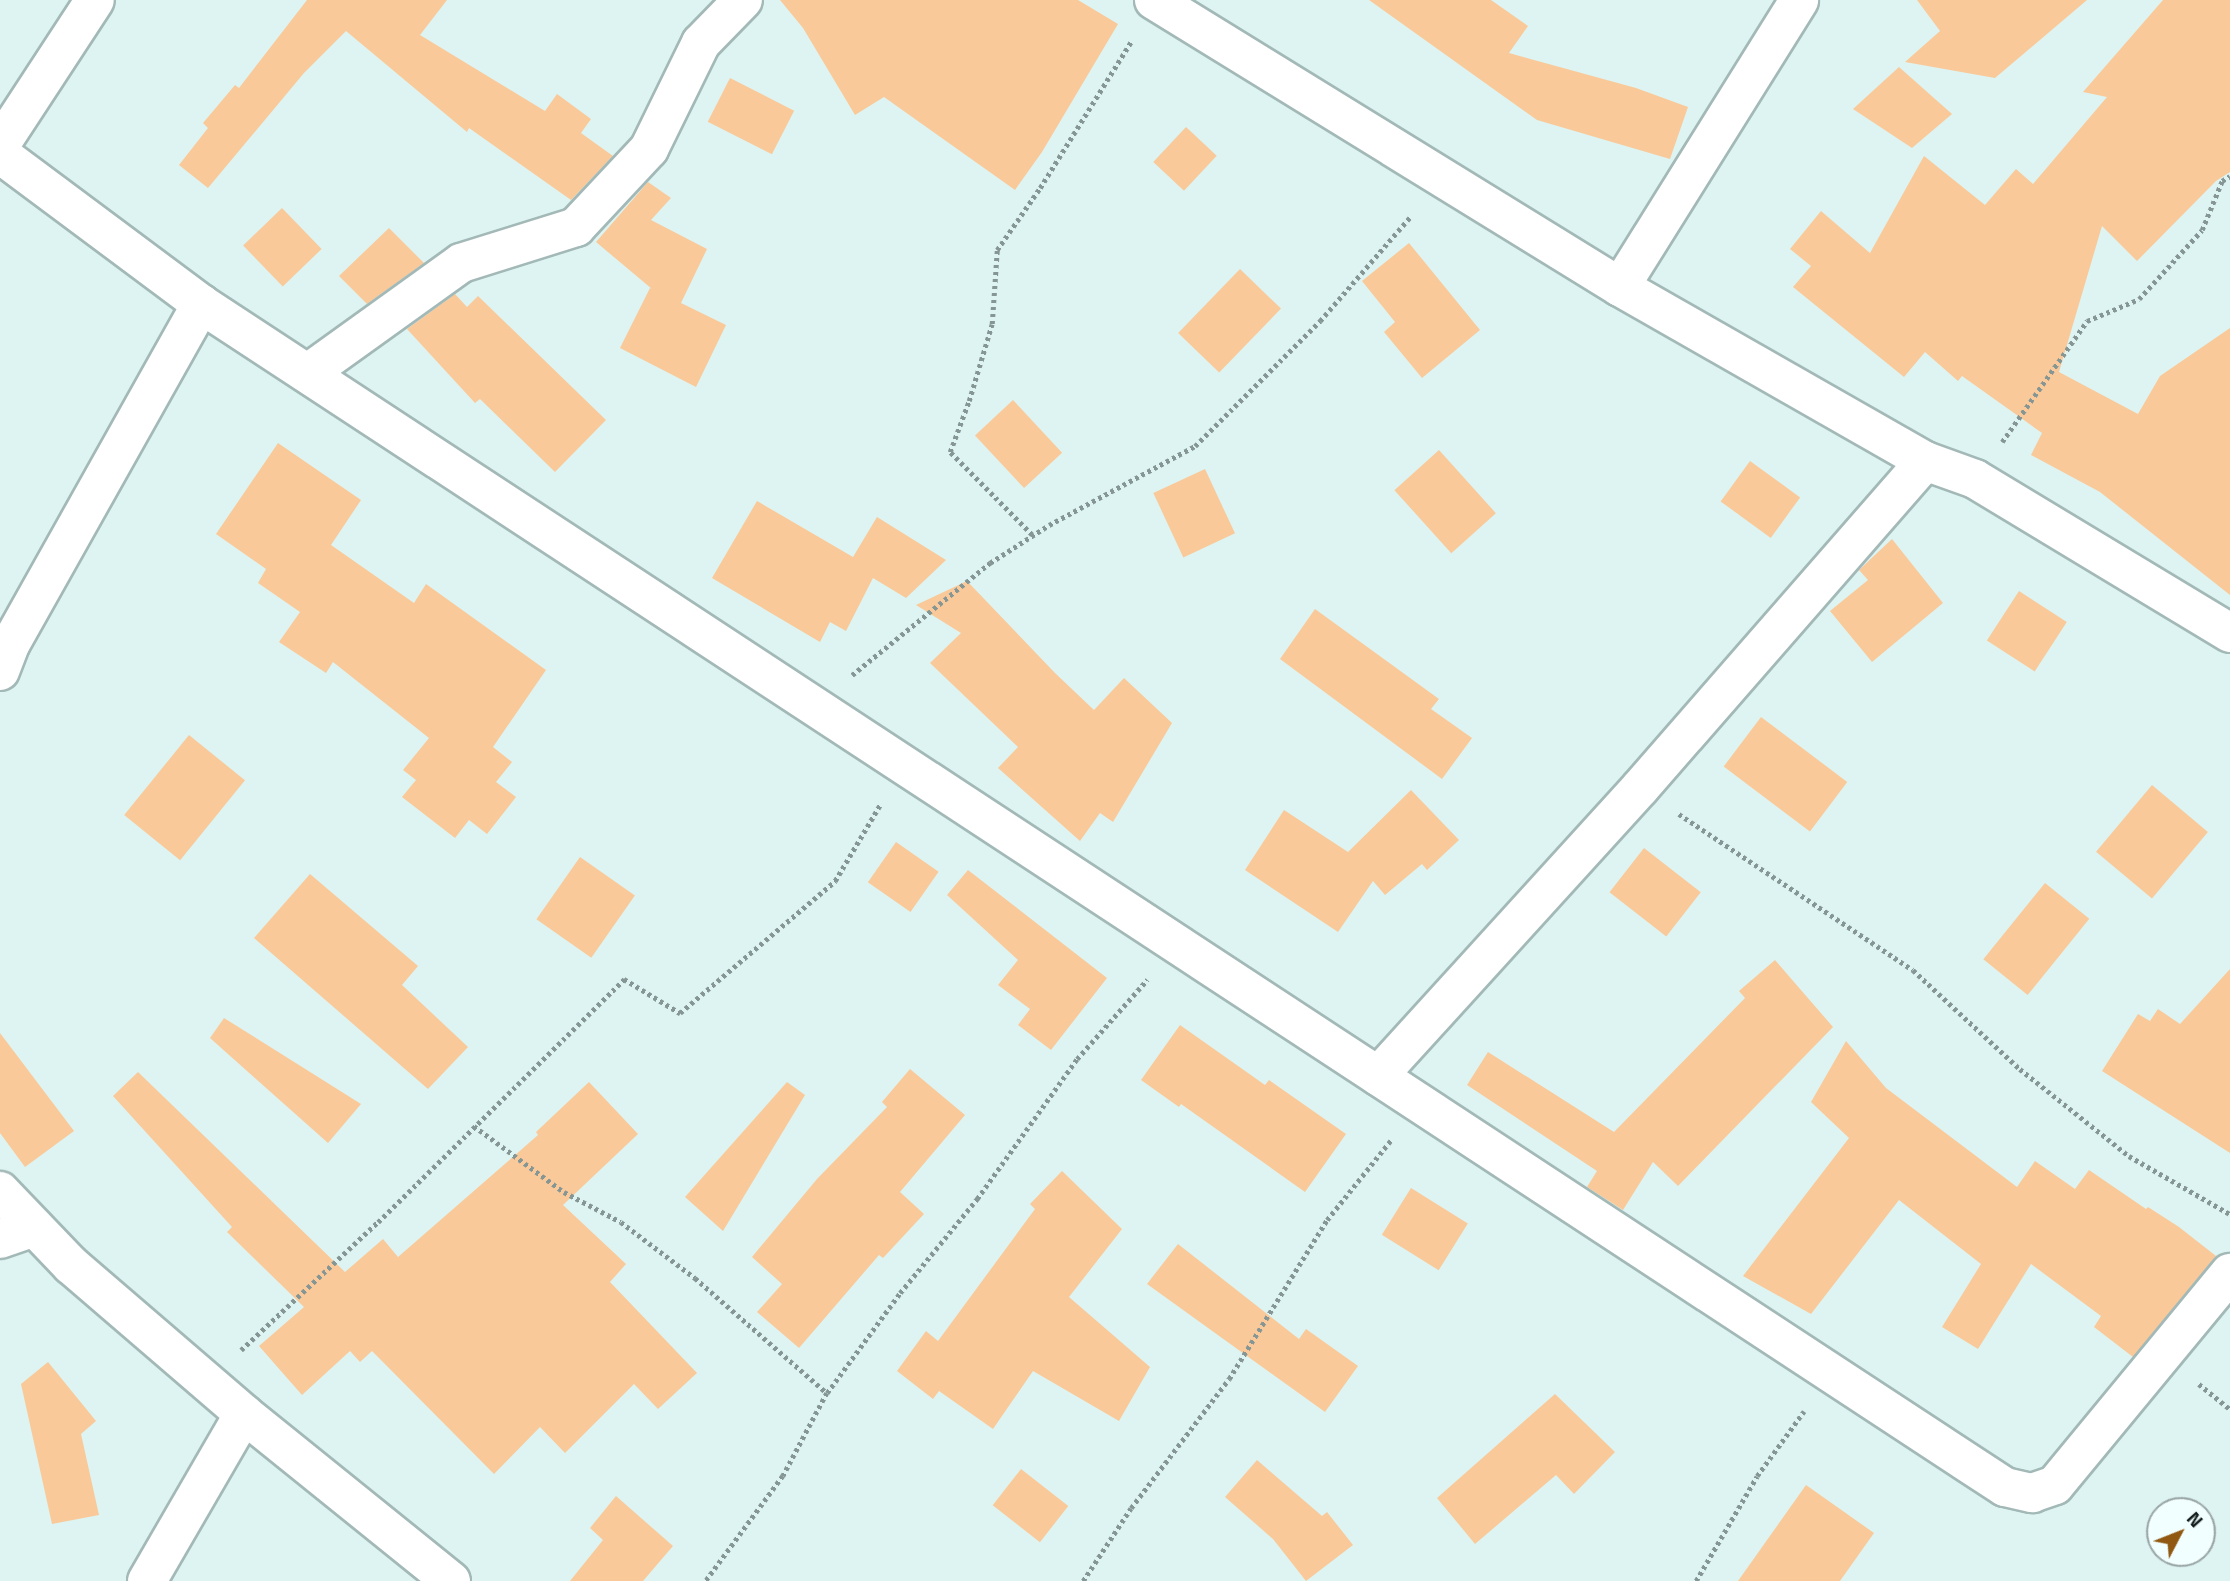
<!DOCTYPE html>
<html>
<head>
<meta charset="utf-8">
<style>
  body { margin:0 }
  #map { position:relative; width:2230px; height:1581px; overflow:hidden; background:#ddf4f2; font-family:"Titillium Web",sans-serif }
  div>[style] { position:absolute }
  .building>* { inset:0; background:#fac999; transform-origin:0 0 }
  .path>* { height:4.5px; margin-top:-2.25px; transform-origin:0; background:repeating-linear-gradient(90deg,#859694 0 3.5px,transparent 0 7px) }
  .roads { filter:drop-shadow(2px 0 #a3b9b7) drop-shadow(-2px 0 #a3b9b7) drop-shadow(0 2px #a3b9b7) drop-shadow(0 -2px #a3b9b7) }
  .street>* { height:38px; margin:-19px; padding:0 19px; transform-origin:19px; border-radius:19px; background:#fff }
  .secondary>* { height:38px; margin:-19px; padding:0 19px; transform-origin:19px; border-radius:19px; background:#fff }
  span { translate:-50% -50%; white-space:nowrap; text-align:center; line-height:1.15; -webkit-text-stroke:7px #f1fffe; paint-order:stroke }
  .north { position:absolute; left:2146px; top:1497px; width:70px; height:70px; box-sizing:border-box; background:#f1fffe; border:2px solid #99a5a4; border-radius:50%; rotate:48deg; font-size:19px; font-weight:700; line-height:28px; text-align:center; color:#141d1c }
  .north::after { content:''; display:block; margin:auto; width:24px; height:32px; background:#905811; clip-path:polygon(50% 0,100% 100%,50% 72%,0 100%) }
</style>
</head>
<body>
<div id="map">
  <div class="building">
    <i style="clip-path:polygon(307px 0,447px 0,420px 35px,545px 111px,557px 94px,591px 119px,581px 133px,613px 156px,571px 200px,469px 128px,467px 132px,346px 31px,304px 73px,208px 188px,179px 165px,208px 128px,203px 123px,235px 85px,239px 88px)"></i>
    <i style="clip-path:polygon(780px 0,1078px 0,1118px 24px,1042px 152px,1015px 190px,884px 97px,855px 115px,803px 28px)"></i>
    <i style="clip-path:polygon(1369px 0,1491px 0,1528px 26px,1509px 53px,1636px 88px,1688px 107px,1670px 159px,1537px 120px)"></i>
    <i style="clip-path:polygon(1917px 0,2087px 0,1995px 78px,1905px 62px,1940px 31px)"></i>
    <i style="clip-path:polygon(2163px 0,2230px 0,2230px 172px,2216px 181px,2137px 261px,2102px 226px,2059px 372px,2138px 414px,2160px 376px,2230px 328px,2230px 595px,2100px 492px,2031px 455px,2042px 433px,1962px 376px,1958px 381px,1925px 352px,1904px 377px,1793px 287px,1811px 266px,1790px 249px,1821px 211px,1870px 253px,1924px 156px,1985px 205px,2016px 169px,2033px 184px,2107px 97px,2083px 92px)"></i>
    <i style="clip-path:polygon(1899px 67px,1952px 114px,1912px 148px,1853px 109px)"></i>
    <i style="left:730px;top:78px;width:72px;height:49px;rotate:27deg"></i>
    <i style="left:1186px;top:127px;width:42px;height:48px;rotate:43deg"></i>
    <i style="clip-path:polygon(648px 182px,671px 198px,651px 220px,707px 249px,681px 303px,726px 325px,696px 387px,620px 348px,650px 288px,652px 289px,596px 242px)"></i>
    <i style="left:282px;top:208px;width:57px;height:54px;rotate:46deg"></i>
    <i style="clip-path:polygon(389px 228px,424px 263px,367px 304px,339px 276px)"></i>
    <i style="clip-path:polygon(1409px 243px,1480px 330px,1422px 378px,1384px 332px,1395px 322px,1362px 281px)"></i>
    <i style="left:1240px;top:269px;width:57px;height:89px;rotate:44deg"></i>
    <i style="clip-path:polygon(455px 294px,467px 307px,478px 296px,606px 420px,555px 472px,480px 399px,475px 403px,407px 329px)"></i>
    <i style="left:1013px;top:400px;width:72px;height:52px;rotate:47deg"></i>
    <i style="clip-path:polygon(278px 443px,361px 500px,331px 545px,414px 603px,426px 584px,546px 670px,493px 747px,512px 762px,496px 782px,516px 797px,487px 834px,469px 820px,455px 838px,402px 797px,416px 780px,403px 770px,429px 738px,333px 662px,326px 673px,279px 642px,300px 612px,258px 583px,266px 569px,216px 534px)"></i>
    <i style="left:1439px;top:450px;width:85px;height:60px;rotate:48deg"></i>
    <i style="left:1750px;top:461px;width:62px;height:50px;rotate:36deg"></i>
    <i style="left:1205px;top:469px;width:71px;height:57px;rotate:65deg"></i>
    <i style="clip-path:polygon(757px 501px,853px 557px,877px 517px,946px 560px,906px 598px,873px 578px,846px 631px,830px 622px,820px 642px,712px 578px)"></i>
    <i style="clip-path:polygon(1892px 539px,1943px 603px,1872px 662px,1830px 611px,1868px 580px,1859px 570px)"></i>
    <i style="clip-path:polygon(967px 581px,1055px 673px,1094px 710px,1124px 678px,1172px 723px,1113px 822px,1100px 813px,1080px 841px,998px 768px,1018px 747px,930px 663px,961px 633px,916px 605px)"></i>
    <i style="left:2019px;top:591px;width:57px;height:59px;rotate:33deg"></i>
    <i style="clip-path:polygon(1315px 609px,1439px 699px,1431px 709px,1472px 738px,1442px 779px,1280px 659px)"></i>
    <i style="left:1761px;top:717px;width:108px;height:62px;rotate:37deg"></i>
    <i style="left:189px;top:735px;width:72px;height:103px;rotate:39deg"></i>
    <i style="left:2152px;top:785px;width:73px;height:87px;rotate:40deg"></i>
    <i style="clip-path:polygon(1411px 790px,1459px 840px,1427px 870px,1422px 864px,1385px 895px,1373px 881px,1338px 932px,1245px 870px,1284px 810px,1348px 852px)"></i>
    <i style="left:896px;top:842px;width:52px;height:49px;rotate:35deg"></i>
    <i style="left:1644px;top:848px;width:72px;height:56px;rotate:38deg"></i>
    <i style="left:580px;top:857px;width:67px;height:76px;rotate:35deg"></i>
    <i style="clip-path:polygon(968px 870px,1107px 978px,1051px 1050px,1018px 1025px,1030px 1009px,998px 985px,1018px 960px,947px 895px)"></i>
    <i style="clip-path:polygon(310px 874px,418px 966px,402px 985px,468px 1047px,428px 1089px,254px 938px)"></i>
    <i style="left:2045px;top:883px;width:57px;height:98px;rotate:39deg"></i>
    <i style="clip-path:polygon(1775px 960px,1833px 1027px,1678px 1186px,1653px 1162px,1623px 1210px,1587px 1187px,1597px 1171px,1467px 1085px,1488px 1052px,1614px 1132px,1745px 998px,1739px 991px)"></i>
    <i style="clip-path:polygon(2230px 969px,2230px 1153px,2102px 1071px,2138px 1014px,2150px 1021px,2158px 1009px,2180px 1024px)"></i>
    <i style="clip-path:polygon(224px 1018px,361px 1104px,328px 1143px,210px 1038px)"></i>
    <i style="clip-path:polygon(1180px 1025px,1265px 1085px,1269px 1080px,1346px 1134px,1305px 1192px,1181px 1104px,1179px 1107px,1141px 1080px)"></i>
    <i style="clip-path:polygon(0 1033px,74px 1131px,25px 1167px,0 1133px)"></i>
    <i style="clip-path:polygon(1846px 1041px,1886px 1088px,2017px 1187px,2035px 1161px,2075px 1189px,2089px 1170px,2146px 1209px,2148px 1207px,2179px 1227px,2216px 1256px,2133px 1357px,2094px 1327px,2101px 1316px,2031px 1264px,1978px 1349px,1942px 1327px,1981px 1264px,1899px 1200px,1811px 1314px,1743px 1276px,1849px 1138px,1811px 1102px)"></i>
    <i style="clip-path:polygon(910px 1069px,965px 1115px,900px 1192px,924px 1214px,883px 1258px,879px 1255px,799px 1348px,757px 1312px,782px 1284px,752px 1257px,817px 1179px,887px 1107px,882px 1102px)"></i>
    <i style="clip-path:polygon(138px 1072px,345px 1272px,383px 1239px,398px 1257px,538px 1135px,536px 1132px,589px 1082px,638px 1134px,563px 1205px,626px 1264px,610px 1282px,697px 1373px,658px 1409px,634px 1384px,565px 1453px,540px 1427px,494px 1474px,372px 1351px,360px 1362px,350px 1351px,302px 1395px,259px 1346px,304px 1307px,227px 1232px,232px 1227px,113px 1096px)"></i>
    <i style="clip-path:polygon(787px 1082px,805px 1095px,723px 1231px,685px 1197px)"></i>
    <i style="clip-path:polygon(1062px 1171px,1122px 1229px,1069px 1297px,1150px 1367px,1119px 1421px,1033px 1371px,993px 1429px,939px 1391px,933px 1399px,897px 1371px,926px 1331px,938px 1341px,1035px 1209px,1030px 1204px)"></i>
    <i style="left:1411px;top:1188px;width:67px;height:55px;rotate:32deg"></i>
    <i style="clip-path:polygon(1178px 1244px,1299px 1339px,1306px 1329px,1358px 1366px,1325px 1412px,1147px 1284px)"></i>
    <i style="clip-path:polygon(48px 1362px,96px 1421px,81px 1434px,99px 1515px,52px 1524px,21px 1384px)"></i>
    <i style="clip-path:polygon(1555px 1394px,1615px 1452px,1574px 1494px,1556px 1475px,1475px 1544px,1437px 1498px)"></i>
    <i style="clip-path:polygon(1257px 1460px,1322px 1516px,1327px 1512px,1353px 1545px,1306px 1581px,1273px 1539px,1225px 1497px)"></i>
    <i style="left:1021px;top:1469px;width:60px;height:46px;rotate:38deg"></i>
    <i style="clip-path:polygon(1806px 1485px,1874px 1533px,1840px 1581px,1738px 1581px)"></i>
    <i style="clip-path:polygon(616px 1496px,673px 1546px,643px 1581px,570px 1581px,603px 1540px,590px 1528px)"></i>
  </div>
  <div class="path">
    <i style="left:2002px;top:442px;width:148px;rotate:-54.9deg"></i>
    <i style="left:2087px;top:321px;width:56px;rotate:-22.9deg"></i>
    <i style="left:2139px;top:299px;width:93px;rotate:-47.6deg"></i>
    <i style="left:2202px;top:230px;width:53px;rotate:-67.8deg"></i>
    <i style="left:2222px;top:181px;width:9px;rotate:-32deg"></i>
    <i style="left:1032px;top:535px;width:117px;rotate:-134.7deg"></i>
    <i style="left:950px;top:452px;width:54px;rotate:-69.6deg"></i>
    <i style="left:969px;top:401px;width:80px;rotate:-73.4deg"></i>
    <i style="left:992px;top:324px;width:74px;rotate:-86.1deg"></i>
    <i style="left:997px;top:250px;width:75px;rotate:-55.3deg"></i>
    <i style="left:1040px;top:188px;width:174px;rotate:-58.1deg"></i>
    <i style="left:852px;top:675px;width:178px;rotate:-39.1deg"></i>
    <i style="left:990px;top:563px;width:70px;rotate:-32.8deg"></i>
    <i style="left:1049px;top:525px;width:166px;rotate:-28.4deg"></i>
    <i style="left:1195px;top:446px;width:177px;rotate:-45deg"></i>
    <i style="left:1320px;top:321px;width:139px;rotate:-49.1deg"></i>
    <i style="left:1679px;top:814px;width:281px;rotate:33.7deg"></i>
    <i style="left:1913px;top:970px;width:146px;rotate:42.8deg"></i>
    <i style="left:2020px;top:1069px;width:139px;rotate:38.6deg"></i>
    <i style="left:2129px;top:1156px;width:116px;rotate:29.9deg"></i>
    <i style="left:474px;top:1126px;width:112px;rotate:36.3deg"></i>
    <i style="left:564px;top:1192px;width:64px;rotate:27.8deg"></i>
    <i style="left:621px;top:1222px;width:93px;rotate:37.1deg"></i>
    <i style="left:695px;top:1278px;width:175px;rotate:41.1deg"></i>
    <i style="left:827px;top:1393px;width:94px;rotate:117.9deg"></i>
    <i style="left:783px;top:1476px;width:130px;rotate:126.3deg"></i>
    <i style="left:241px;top:1350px;width:187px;rotate:-43.1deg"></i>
    <i style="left:378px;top:1222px;width:346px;rotate:-44.6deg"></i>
    <i style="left:624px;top:979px;width:66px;rotate:31.3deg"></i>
    <i style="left:680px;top:1013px;width:204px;rotate:-40.4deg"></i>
    <i style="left:835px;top:881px;width:88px;rotate:-59.4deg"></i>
    <i style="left:2199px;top:1384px;width:40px;rotate:39deg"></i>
    <i style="left:827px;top:1393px;width:124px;rotate:-53.9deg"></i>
    <i style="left:900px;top:1293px;width:122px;rotate:-50.7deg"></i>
    <i style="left:977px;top:1199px;width:172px;rotate:-54.5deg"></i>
    <i style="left:1077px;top:1059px;width:106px;rotate:-48.5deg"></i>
    <i style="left:1083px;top:1581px;width:87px;rotate:-56.7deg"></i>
    <i style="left:1131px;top:1508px;width:162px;rotate:-52.8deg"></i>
    <i style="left:1229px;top:1379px;width:187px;rotate:-58.4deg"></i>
    <i style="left:1327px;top:1220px;width:102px;rotate:-51.3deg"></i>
    <i style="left:1696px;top:1581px;width:121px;rotate:-59.8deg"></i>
    <i style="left:1757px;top:1476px;width:80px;rotate:-54.1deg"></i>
  </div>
  <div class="roads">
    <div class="street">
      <i style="left:0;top:145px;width:173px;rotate:-56.8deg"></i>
      <i style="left:0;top:154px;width:251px;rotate:36.7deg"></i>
      <i style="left:201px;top:304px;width:2157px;rotate:33.26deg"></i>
      <i style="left:2005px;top:1487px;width:28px;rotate:13deg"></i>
      <i style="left:2032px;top:1493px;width:24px;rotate:-19deg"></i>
      <i style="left:2055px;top:1485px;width:275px;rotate:-50.5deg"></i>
      <i style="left:1620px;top:287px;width:338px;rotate:-58deg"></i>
      <i style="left:308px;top:373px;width:188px;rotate:-35.7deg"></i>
      <i style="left:461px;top:263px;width:121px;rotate:-17.4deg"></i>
      <i style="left:576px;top:227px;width:107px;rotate:-46.9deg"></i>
      <i style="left:649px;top:149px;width:118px;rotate:-63.9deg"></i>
      <i style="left:701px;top:43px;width:60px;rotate:-45.7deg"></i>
      <i style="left:0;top:671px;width:30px;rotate:-69deg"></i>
      <i style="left:11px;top:643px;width:389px;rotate:-60.7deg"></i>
      <i style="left:1378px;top:1076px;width:389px;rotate:-47.7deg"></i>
      <i style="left:1640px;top:788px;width:434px;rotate:-48.9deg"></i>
      <i style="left:0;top:1191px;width:103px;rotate:46.2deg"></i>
      <i style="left:71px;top:1265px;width:228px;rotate:40.7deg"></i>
      <i style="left:244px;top:1414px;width:266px;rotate:38.9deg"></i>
      <i style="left:0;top:1239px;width:36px;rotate:-19deg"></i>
      <i style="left:147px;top:1581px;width:193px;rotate:-59.9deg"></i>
    </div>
    <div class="secondary">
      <i style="left:1154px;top:0;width:547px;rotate:31.63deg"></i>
      <i style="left:1620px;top:287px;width:351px;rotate:29.7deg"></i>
      <i style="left:1925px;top:461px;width:53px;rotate:19.8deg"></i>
      <i style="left:1975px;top:479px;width:298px;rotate:31.1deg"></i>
    </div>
  </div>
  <div class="north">N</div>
</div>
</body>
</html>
